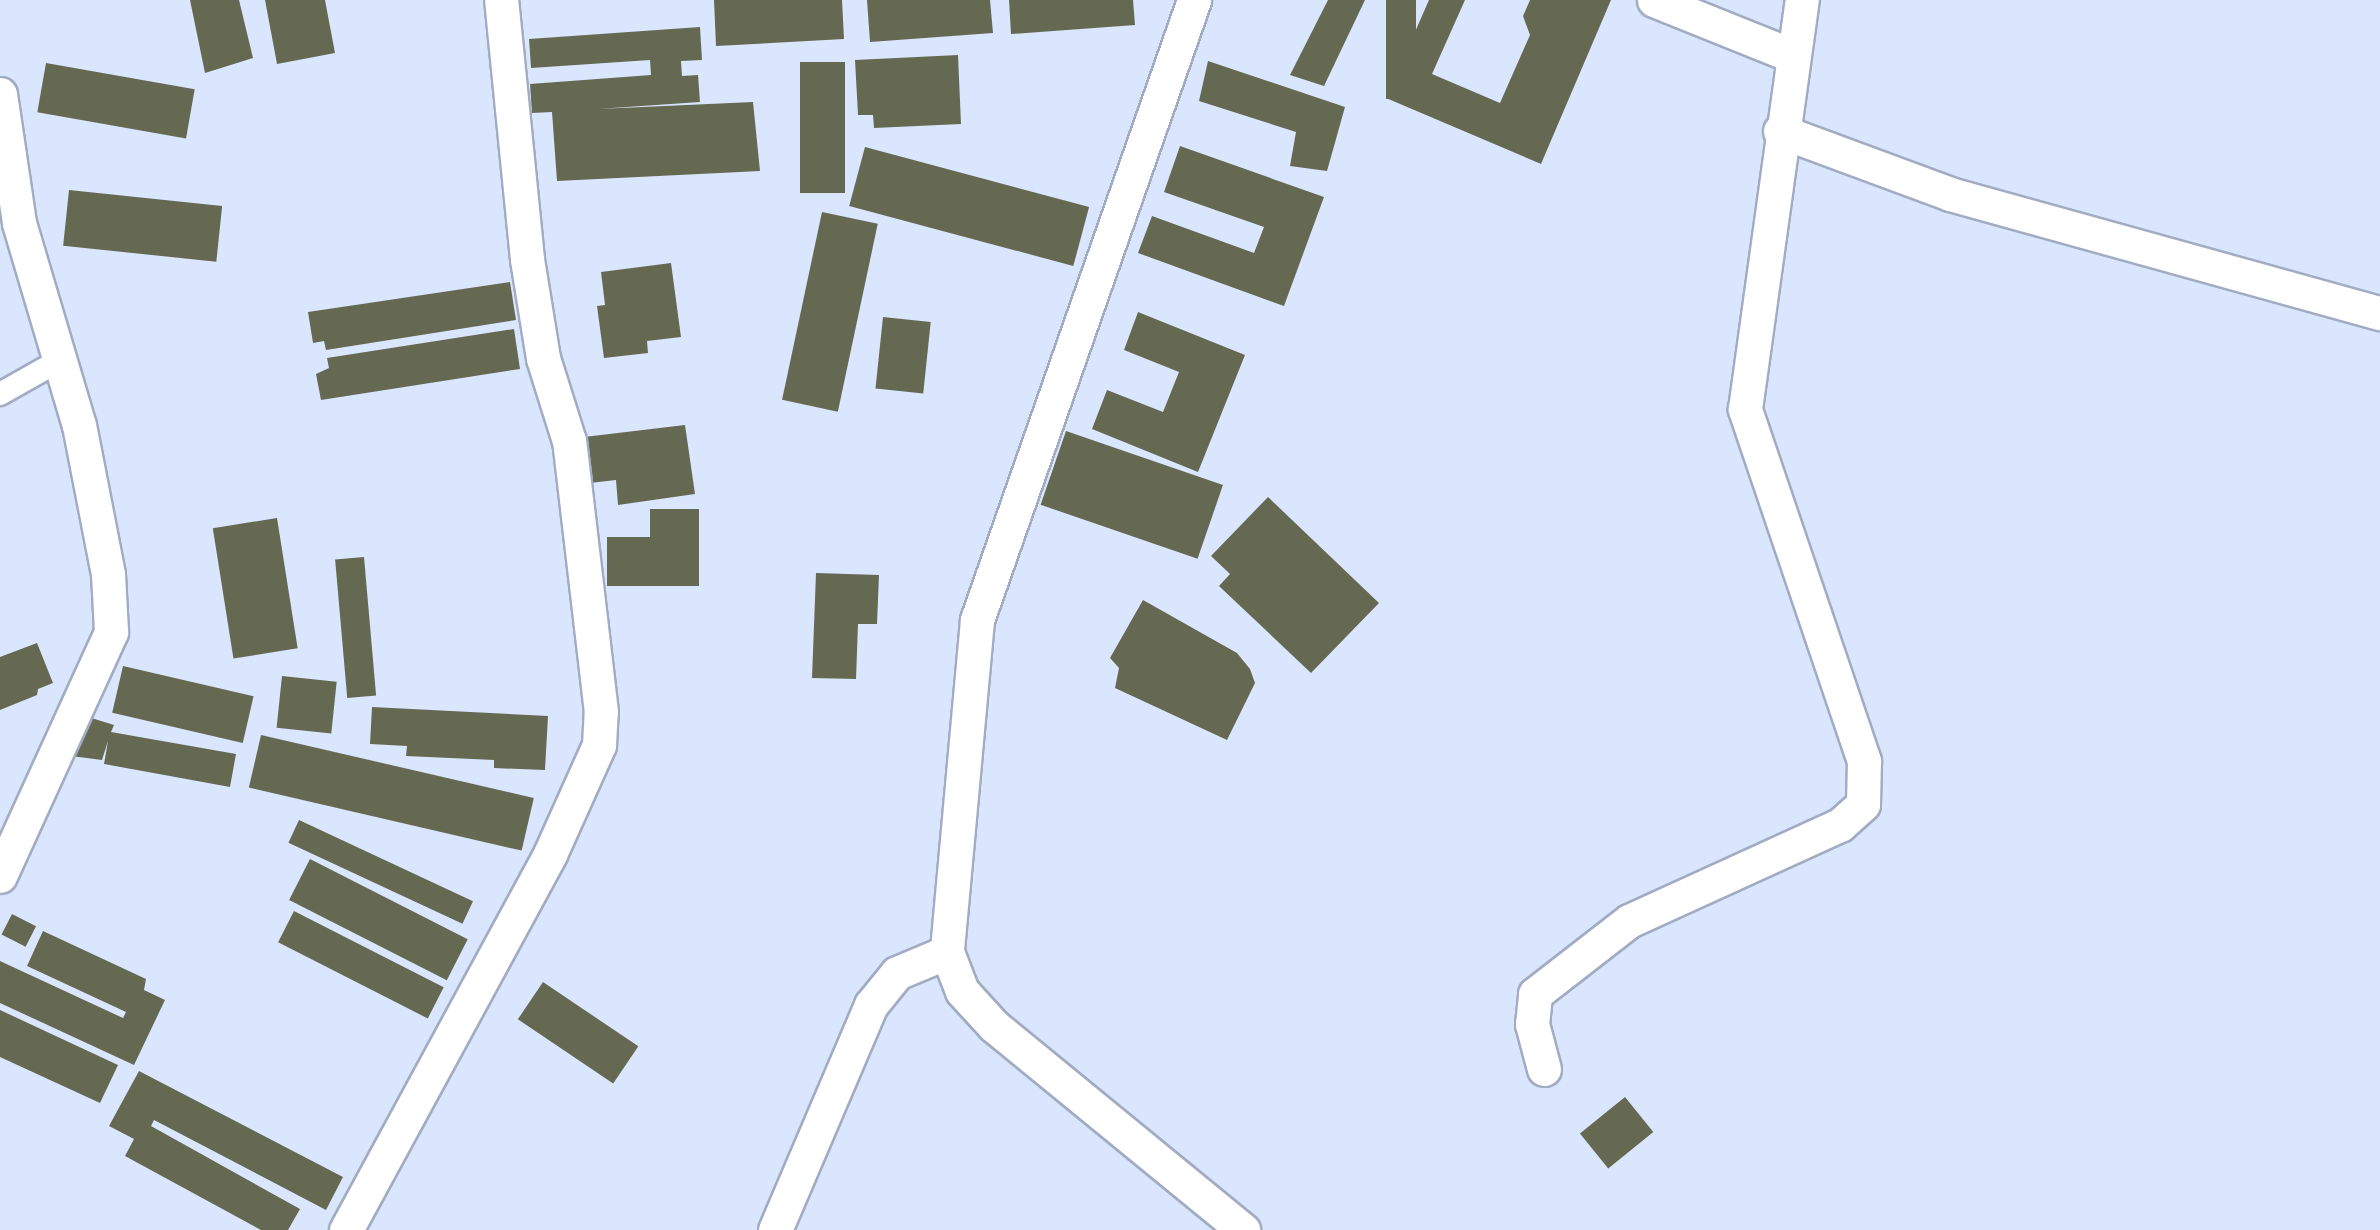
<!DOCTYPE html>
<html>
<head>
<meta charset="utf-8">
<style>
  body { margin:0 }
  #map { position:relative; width:2380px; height:1230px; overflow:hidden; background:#dae6fe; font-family:"Source Sans 3",sans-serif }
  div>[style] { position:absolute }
  .building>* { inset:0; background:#666952; transform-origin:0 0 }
  .roads { filter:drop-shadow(2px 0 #a1acc3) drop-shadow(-2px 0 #a1acc3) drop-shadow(0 2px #a1acc3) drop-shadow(0 -2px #a1acc3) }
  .service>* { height:22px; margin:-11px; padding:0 11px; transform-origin:11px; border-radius:11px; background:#fff }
  .minor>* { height:33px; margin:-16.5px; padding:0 16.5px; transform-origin:16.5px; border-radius:16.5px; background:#fff }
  span { translate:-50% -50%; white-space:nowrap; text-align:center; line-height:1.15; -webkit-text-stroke:6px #dae6fe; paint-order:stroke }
</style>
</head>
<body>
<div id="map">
  <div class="building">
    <i style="clip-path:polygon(190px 0,239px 0,253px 58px,205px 73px)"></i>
    <i style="clip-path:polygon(265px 0,325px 0,335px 53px,277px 64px)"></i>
    <i style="clip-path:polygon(714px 0,842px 0,844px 39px,716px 46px)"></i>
    <i style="clip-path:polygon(867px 0,990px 0,993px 33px,870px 42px)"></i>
    <i style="clip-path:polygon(1009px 0,1133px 0,1135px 25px,1011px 34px)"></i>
    <i style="clip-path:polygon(1328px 0,1365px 0,1324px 86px,1290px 75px)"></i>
    <i style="left:1386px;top:0;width:30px;height:99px"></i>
    <i style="clip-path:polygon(1429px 0,1465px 0,1432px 74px,1500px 103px,1530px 35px,1523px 16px,1530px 0,1611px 0,1541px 164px,1386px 98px)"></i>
    <i style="clip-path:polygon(700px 27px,702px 60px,681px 61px,682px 76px,698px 75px,700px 102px,598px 109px,753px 102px,760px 171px,557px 181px,552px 112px,532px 113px,530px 84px,651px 75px,650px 60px,531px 68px,529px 39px)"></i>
    <i style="clip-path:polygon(958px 55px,961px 124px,874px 128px,873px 115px,858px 115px,855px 60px)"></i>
    <i style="clip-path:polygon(1208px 61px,1345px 107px,1327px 171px,1290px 166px,1296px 132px,1199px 101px)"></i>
    <i style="left:845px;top:62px;width:131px;height:45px;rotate:90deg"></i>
    <i style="left:46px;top:63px;width:151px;height:50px;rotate:10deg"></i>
    <i style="clip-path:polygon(1180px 146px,1324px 197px,1284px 306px,1138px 253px,1152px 216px,1254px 253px,1264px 227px,1164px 192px)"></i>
    <i style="left:865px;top:147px;width:232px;height:61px;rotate:15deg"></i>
    <i style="left:69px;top:190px;width:154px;height:56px;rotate:6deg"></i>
    <i style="left:822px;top:212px;width:57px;height:192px;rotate:12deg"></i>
    <i style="clip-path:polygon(671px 263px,681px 337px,647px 341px,648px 353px,604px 358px,597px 306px,605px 305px,601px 272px)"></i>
    <i style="clip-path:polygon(510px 282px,516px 320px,326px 350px,324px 341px,313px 343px,308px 312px)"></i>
    <i style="clip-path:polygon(1138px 312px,1245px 355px,1198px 472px,1092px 429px,1107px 390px,1163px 412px,1179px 372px,1124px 350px)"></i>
    <i style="left:883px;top:317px;width:48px;height:72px;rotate:6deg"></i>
    <i style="clip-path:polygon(514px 329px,520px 369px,321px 400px,316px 374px,329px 368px,327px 358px)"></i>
    <i style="clip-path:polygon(685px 425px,695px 494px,618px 505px,616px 480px,590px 483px,584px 437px)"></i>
    <i style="left:1066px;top:431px;width:166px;height:78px;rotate:19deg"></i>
    <i style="clip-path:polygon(1268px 497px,1379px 603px,1311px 673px,1219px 586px,1230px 574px,1211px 556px)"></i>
    <i style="clip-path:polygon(650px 509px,699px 509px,699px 586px,607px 586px,607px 537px,650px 537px)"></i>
    <i style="left:277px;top:518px;width:132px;height:65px;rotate:81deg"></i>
    <i style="left:364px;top:557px;width:139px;height:29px;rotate:85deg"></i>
    <i style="clip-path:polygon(816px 573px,879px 575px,877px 624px,858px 624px,856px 679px,812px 678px)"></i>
    <i style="clip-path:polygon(1143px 600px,1237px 653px,1250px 669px,1255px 683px,1227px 740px,1115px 688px,1119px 668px,1110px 658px)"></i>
    <i style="clip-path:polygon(37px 643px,53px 683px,38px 689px,37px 695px,0 710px,0 657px)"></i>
    <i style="left:123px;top:666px;width:134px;height:48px;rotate:13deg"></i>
    <i style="left:282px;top:676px;width:55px;height:52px;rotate:6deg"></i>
    <i style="clip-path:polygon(372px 707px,548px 716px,545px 770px,494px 768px,494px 760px,406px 756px,407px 746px,370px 744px)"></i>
    <i style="clip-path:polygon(85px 716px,114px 725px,111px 732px,236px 754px,230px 787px,104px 764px,108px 741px,102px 760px,71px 756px)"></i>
    <i style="left:261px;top:735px;width:280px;height:54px;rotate:13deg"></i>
    <i style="left:299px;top:820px;width:192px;height:25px;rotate:25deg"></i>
    <i style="left:310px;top:859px;width:177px;height:46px;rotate:27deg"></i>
    <i style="left:294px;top:911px;width:168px;height:35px;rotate:27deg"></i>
    <i style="left:12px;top:914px;width:27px;height:23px;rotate:27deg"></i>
    <i style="clip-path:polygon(43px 931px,146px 979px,144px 990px,165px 1000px,134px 1065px,0 1003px,0 961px,123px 1018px,126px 1012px,27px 966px)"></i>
    <i style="left:543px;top:982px;width:115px;height:45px;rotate:34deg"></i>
    <i style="clip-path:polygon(0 1010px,118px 1065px,100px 1103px,0 1057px)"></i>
    <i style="clip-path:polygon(139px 1071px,343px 1177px,326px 1210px,154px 1120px,151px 1126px,300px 1209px,288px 1230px,261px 1230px,125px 1156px,134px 1139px,109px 1126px)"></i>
    <i style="left:1625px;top:1097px;width:45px;height:58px;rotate:51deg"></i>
  </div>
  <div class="roads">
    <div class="service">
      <i style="left:0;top:394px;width:69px;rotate:-29.5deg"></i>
    </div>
    <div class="minor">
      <i style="left:1194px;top:0;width:657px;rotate:109.29deg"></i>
      <i style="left:977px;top:620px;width:333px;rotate:95.2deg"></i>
      <i style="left:947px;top:952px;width:42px;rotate:69deg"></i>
      <i style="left:962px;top:991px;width:47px;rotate:47.6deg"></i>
      <i style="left:994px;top:1026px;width:322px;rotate:39.3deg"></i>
      <i style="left:1654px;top:0;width:148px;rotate:21.9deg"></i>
      <i style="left:0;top:94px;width:130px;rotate:81.6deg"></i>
      <i style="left:19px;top:223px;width:211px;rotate:73.5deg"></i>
      <i style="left:79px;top:425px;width:152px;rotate:79deg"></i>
      <i style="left:108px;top:574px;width:58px;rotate:87deg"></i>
      <i style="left:111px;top:632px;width:268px;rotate:114.5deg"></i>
      <i style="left:1780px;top:131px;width:181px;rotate:20.3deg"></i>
      <i style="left:1950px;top:194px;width:446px;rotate:15.5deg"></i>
      <i style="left:1544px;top:1069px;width:47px;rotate:-104.9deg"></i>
      <i style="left:1532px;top:1024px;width:30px;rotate:-84deg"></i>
      <i style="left:1535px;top:994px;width:119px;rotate:-37.8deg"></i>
      <i style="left:1629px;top:921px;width:232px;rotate:-24.5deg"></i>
      <i style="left:1840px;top:825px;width:31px;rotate:-42deg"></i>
      <i style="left:1863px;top:804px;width:43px;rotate:-88.7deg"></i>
      <i style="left:1864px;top:761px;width:372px;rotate:-108.7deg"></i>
      <i style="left:1745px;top:409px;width:413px;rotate:-82.1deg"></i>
      <i style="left:346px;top:1230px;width:428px;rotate:-61.5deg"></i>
      <i style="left:550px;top:854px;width:120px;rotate:-65.8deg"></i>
      <i style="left:599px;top:745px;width:33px;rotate:-87deg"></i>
      <i style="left:601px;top:712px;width:273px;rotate:-96.7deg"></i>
      <i style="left:569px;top:441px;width:87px;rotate:-107.4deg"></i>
      <i style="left:543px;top:358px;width:100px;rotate:-99.2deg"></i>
      <i style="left:527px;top:259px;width:260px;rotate:-95.7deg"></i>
      <i style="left:775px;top:1230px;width:245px;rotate:-66.9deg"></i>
      <i style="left:871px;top:1005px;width:41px;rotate:-50.9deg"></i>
      <i style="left:897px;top:973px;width:54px;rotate:-22.8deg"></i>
    </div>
  </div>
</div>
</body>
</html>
